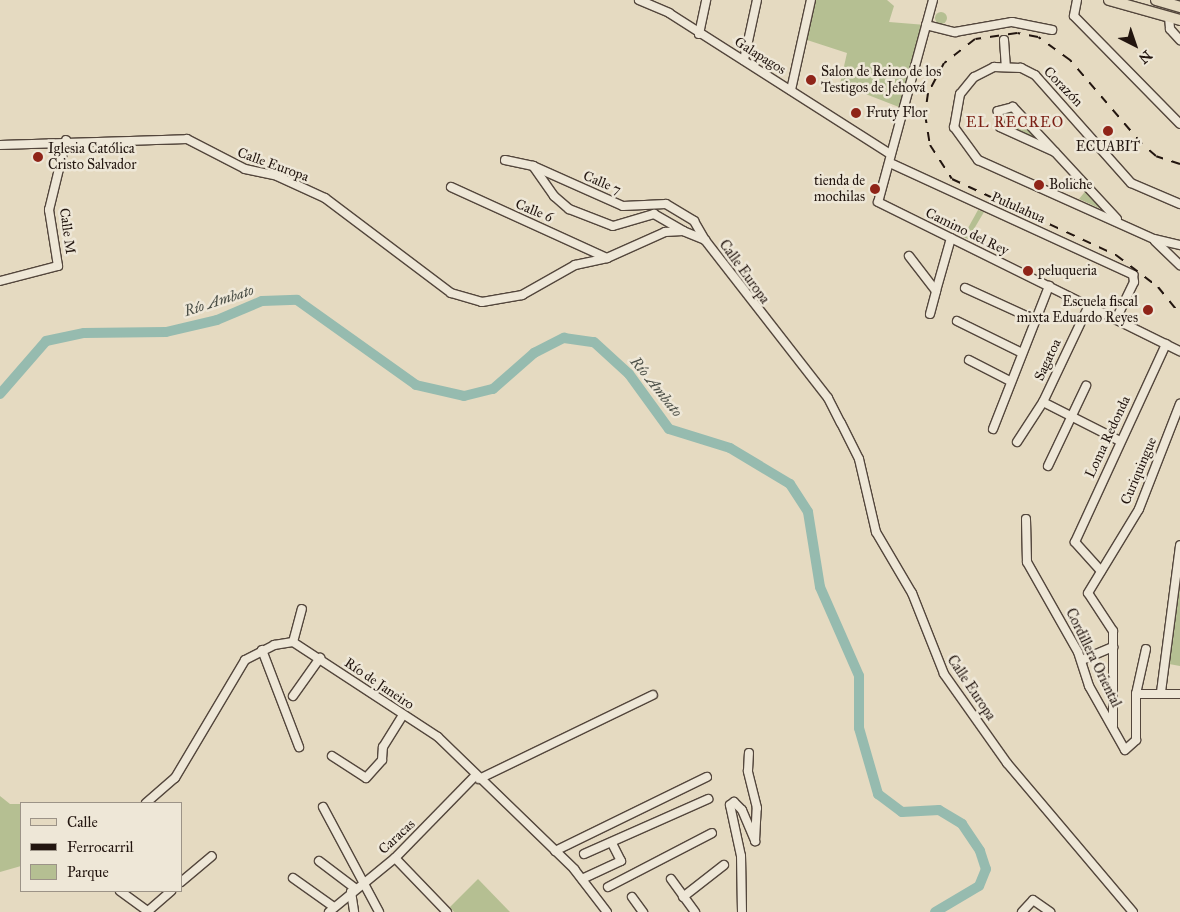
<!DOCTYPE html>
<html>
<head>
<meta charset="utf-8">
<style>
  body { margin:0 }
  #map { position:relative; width:1180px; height:912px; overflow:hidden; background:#e5dac1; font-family:"IM FELL Great Primer",serif }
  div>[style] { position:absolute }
  .green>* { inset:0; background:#b5bf92 }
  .round { border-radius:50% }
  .river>* { height:10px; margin:-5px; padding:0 5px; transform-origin:5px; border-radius:5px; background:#96bbaf }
  .roads { filter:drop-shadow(1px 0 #53463c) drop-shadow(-1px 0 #53463c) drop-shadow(0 1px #53463c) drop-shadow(0 -1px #53463c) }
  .minor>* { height:8px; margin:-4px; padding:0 4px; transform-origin:4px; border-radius:4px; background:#eee7d7 }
  .major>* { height:10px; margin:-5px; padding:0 5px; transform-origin:5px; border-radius:5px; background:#e5dac1 }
  .rail>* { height:2px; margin-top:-1px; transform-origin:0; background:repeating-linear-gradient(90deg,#22150f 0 9px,transparent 0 18px) }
  .dots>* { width:14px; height:14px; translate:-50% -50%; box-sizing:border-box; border:2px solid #eee7d7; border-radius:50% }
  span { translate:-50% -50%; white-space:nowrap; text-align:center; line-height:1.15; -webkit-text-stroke:5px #eee7d7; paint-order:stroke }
  .street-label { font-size:14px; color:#22150f }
  .poi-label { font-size:14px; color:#22150f }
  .left { translate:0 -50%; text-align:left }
  .right { translate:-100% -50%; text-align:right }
  .neighbourhood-label { font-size:15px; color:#7a1f14; letter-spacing:1px }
  .water-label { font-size:15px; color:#4b4f47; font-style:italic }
  .legend { position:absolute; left:20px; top:802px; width:162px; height:90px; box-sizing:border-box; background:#eee7d7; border:1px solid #9c9387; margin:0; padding:6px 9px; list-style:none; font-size:15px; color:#22150f }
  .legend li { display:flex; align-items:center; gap:10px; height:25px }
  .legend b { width:25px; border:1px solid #9c9387 }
  .north { position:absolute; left:1110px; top:20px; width:50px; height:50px; -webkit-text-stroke:4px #eee7d7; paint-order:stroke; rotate:139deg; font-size:14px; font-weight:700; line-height:20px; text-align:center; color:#22150f }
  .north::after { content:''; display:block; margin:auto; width:18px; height:22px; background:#22150f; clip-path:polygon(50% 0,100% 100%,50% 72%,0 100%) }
</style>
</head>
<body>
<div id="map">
  <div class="green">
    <i style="clip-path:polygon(812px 0,887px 0,894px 6px,889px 22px,926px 25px,904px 109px,840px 84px,847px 53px,804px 39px)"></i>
    <i class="round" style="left:935px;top:12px;width:12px;height:12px"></i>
    <i style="clip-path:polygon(1013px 110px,1044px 143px,1005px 125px,1003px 114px)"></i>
    <i style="clip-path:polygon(1088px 188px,1108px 212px,1079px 199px)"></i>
    <i style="clip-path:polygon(978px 210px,984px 212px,968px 239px,963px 237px)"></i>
    <i style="clip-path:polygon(1180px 586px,1180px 666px,1169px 664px)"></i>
    <i style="clip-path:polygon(0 796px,10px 804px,21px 804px,21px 866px,0 872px)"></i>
    <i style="clip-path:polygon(478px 879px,510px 912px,454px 912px,450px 907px)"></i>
  </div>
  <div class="river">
    <i style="left:0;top:394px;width:70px;rotate:-49deg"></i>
    <i style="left:46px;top:341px;width:39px;rotate:-12deg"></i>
    <i style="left:84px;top:333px;width:82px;rotate:-0.7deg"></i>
    <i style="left:166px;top:332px;width:52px;rotate:-13.2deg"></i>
    <i style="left:217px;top:320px;width:49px;rotate:-22.9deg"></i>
    <i style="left:262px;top:301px;width:35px;rotate:-2deg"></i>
    <i style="left:297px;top:300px;width:146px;rotate:35.5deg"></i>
    <i style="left:416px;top:385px;width:49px;rotate:12.9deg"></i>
    <i style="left:464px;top:396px;width:30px;rotate:-14deg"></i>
    <i style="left:493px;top:389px;width:55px;rotate:-41.3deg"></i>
    <i style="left:534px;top:353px;width:34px;rotate:-27deg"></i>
    <i style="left:564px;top:338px;width:30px;rotate:8deg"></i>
    <i style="left:594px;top:342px;width:47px;rotate:42.4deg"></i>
    <i style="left:629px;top:374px;width:68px;rotate:54deg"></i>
    <i style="left:669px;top:429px;width:64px;rotate:17.3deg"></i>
    <i style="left:730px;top:448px;width:70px;rotate:31deg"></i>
    <i style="left:790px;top:484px;width:33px;rotate:57deg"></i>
    <i style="left:808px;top:512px;width:76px;rotate:80.9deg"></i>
    <i style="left:820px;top:587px;width:97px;rotate:66.3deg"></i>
    <i style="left:859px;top:676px;width:52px;rotate:90deg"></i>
    <i style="left:859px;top:728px;width:69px;rotate:73.9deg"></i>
    <i style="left:878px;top:794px;width:30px;rotate:37deg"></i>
    <i style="left:902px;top:812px;width:37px;rotate:-3deg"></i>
    <i style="left:939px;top:810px;width:27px;rotate:31deg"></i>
    <i style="left:962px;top:824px;width:32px;rotate:56deg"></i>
    <i style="left:980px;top:851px;width:19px;rotate:72deg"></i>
    <i style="left:986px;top:869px;width:18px;rotate:112deg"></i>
    <i style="left:979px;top:886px;width:51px;rotate:149.4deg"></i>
  </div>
  <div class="roads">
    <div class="minor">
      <i style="left:639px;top:0;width:33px;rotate:23deg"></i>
      <i style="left:669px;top:13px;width:262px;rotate:32.5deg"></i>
      <i style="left:933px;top:0;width:209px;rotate:105.2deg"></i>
      <i style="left:878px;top:202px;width:337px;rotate:26.3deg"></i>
      <i style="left:1077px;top:0;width:16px;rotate:101deg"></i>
      <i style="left:1074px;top:16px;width:151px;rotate:45.5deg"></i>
      <i style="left:1169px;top:17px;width:12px;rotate:85deg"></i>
      <i style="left:1170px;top:29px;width:15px;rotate:48deg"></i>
      <i style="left:926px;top:25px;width:30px;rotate:14deg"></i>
      <i style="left:955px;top:32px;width:58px;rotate:-10deg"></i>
      <i style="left:1012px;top:22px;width:41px;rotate:11.3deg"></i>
      <i style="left:699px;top:34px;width:35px;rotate:-78deg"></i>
      <i style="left:1004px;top:40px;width:26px;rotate:86deg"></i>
      <i style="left:744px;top:60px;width:61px;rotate:-77.8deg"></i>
      <i style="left:791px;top:90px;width:92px;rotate:-77.5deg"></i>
      <i style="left:0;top:145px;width:187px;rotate:-1.8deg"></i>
      <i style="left:187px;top:139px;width:65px;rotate:27.3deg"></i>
      <i style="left:245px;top:169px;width:33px;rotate:12deg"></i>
      <i style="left:277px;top:176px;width:53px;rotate:24.6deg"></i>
      <i style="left:325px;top:198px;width:158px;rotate:37deg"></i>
      <i style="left:451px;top:293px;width:32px;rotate:16deg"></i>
      <i style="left:482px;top:302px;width:41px;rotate:-9.9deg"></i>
      <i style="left:522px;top:295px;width:61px;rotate:-29.5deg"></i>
      <i style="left:575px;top:265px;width:33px;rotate:-12deg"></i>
      <i style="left:607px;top:258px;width:64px;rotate:-24.1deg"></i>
      <i style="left:665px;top:232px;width:18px;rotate:-3deg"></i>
      <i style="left:683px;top:231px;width:24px;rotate:22deg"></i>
      <i style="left:705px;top:240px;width:200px;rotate:52.1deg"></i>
      <i style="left:828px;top:398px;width:28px;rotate:63deg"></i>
      <i style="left:841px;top:423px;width:40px;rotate:63.4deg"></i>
      <i style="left:859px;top:459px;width:75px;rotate:76.9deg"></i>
      <i style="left:876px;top:532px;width:71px;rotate:59.5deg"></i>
      <i style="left:912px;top:593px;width:87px;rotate:68.4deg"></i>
      <i style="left:944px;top:674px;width:109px;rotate:54.7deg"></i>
      <i style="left:1007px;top:763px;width:195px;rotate:49.8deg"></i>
      <i style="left:1055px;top:152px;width:62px;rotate:-133deg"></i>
      <i style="left:1013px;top:107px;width:16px;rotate:165deg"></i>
      <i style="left:998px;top:111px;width:16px;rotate:83deg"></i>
      <i style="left:1000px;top:127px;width:60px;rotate:24.4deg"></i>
      <i style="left:1055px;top:152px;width:91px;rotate:47.2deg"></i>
      <i style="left:505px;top:160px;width:29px;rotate:12deg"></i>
      <i style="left:533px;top:166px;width:98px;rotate:24deg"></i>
      <i style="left:623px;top:206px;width:43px;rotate:-2.7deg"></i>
      <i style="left:666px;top:204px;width:33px;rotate:31deg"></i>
      <i style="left:694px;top:221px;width:22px;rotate:60deg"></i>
      <i style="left:890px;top:163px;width:268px;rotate:24.7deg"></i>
      <i style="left:1133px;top:275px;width:7px;rotate:82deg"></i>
      <i style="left:1134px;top:282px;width:41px;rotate:115.9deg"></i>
      <i style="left:533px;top:166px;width:37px;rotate:55deg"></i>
      <i style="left:554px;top:196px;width:20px;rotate:41deg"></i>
      <i style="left:569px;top:209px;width:47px;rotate:21.1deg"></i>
      <i style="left:613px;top:226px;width:43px;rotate:-16.3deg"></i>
      <i style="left:654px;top:214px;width:34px;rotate:30deg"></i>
      <i style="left:451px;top:187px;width:171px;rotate:24.5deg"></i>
      <i style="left:1180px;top:204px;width:53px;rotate:-156.8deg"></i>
      <i style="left:1131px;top:183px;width:144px;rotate:-131.6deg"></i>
      <i style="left:1035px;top:75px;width:16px;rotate:-153deg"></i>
      <i style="left:1021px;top:68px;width:27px;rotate:-178deg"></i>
      <i style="left:994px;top:67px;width:22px;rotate:153deg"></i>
      <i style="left:974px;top:77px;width:22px;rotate:129deg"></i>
      <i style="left:960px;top:94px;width:34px;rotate:100deg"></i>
      <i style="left:954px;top:127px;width:41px;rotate:54deg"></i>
      <i style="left:978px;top:160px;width:193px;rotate:24.2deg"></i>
      <i style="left:1154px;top:239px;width:27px;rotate:13deg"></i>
      <i style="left:1155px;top:241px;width:35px;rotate:44deg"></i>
      <i style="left:909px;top:256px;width:44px;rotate:52.4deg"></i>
      <i style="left:936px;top:291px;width:55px;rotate:-74.2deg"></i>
      <i style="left:0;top:281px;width:60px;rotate:-14.5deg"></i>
      <i style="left:58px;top:266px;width:57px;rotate:-99.1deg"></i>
      <i style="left:49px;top:210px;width:72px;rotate:-76.3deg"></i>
      <i style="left:965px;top:288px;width:75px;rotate:24.5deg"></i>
      <i style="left:930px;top:314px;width:24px;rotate:-75deg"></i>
      <i style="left:957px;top:321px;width:70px;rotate:26.2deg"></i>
      <i style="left:969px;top:360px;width:46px;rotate:27.1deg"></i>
      <i style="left:1043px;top:402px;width:86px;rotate:26.9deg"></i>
      <i style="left:993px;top:429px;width:154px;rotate:-68.6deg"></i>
      <i style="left:1017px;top:442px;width:48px;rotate:-57deg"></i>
      <i style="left:1043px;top:402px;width:107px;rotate:-64.6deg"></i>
      <i style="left:1048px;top:466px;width:89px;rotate:-64.6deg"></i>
      <i style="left:1026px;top:519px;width:43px;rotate:88.7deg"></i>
      <i style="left:1027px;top:562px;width:103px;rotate:60.5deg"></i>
      <i style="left:1078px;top:652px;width:36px;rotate:72deg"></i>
      <i style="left:1089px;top:686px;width:73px;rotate:60.6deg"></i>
      <i style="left:1125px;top:750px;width:15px;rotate:-42deg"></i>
      <i style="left:1136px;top:740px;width:46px;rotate:-90deg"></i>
      <i style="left:1136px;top:694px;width:46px;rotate:-77.5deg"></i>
      <i style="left:1101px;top:571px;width:39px;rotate:-132deg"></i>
      <i style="left:1075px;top:542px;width:218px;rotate:-65.3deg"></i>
      <i style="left:293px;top:642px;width:34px;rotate:-75deg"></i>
      <i style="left:262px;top:650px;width:104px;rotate:69.1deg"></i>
      <i style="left:1082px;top:660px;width:34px;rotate:-23deg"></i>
      <i style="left:1161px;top:692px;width:148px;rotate:-82.6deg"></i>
      <i style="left:1136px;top:694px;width:44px"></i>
      <i style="left:293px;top:696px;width:47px;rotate:-54.6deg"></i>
      <i style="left:1113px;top:726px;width:95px;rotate:-90deg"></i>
      <i style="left:1113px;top:631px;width:45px;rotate:-123.3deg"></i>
      <i style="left:1088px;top:593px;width:98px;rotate:-58.7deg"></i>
      <i style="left:1139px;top:509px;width:113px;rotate:-68.7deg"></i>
      <i style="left:332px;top:756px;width:40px;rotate:32.9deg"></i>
      <i style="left:366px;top:778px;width:24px;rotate:-48deg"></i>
      <i style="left:382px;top:760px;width:13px;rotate:-86deg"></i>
      <i style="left:383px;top:747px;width:36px;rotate:-58deg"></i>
      <i style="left:479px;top:779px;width:193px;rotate:-25.8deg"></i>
      <i style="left:146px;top:803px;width:38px;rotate:-41deg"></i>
      <i style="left:175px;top:778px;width:137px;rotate:-59.3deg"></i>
      <i style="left:245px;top:660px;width:33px;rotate:-27deg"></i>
      <i style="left:274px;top:645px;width:19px;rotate:-9deg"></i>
      <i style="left:293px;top:642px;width:173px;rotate:33.2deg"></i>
      <i style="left:438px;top:737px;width:190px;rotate:44.1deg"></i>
      <i style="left:574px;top:869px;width:54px;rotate:52.5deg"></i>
      <i style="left:323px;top:807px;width:119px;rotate:61.9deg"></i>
      <i style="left:555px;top:851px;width:169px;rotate:-26deg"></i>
      <i style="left:584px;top:854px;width:136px;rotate:-23.9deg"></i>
      <i style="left:395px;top:858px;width:75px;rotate:46.1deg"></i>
      <i style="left:319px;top:861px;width:46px;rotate:37.1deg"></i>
      <i style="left:293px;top:878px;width:50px;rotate:35.3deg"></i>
      <i style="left:582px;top:879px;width:43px;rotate:-24.8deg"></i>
      <i style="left:621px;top:861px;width:20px;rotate:-117deg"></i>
      <i style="left:671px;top:879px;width:41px;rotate:54deg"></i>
      <i style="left:181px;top:882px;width:40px;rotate:-40deg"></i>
      <i style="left:608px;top:887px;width:117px;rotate:-27.4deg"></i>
      <i style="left:120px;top:891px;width:36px;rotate:36deg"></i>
      <i style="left:351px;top:892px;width:20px;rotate:81deg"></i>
      <i style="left:632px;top:897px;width:19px;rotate:54deg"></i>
      <i style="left:683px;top:897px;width:52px;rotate:-38deg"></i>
      <i style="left:147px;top:912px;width:32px;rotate:-41deg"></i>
      <i style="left:329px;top:912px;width:85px;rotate:-39.3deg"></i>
      <i style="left:395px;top:858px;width:116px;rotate:-45.7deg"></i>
      <i style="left:742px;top:912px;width:56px;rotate:-91deg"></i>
      <i style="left:741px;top:856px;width:52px;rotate:-102.2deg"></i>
      <i style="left:730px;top:805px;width:5px;rotate:-37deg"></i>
      <i style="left:734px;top:802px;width:11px;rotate:45deg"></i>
      <i style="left:742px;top:810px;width:34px;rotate:67deg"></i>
      <i style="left:755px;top:841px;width:33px;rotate:-87deg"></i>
      <i style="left:757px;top:808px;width:38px;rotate:-104deg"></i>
      <i style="left:748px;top:771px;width:18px;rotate:-87deg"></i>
      <i style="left:1022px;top:912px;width:16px;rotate:-47deg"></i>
      <i style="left:1033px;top:900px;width:21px;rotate:35deg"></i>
    </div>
    <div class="major">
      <i style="left:1109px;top:0;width:74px;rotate:15.7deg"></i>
      <i style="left:1156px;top:0;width:25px;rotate:16deg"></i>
    </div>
  </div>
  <div class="rail">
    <i style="left:1180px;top:164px;width:25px;rotate:-162deg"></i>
    <i style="left:1156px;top:156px;width:18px;rotate:-139deg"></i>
    <i style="left:1142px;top:144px;width:111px;rotate:-130.6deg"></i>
    <i style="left:1070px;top:60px;width:39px;rotate:-144deg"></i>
    <i style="left:1038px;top:37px;width:21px;rotate:-169deg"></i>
    <i style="left:1017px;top:33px;width:42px;rotate:171.9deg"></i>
    <i style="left:975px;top:39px;width:39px;rotate:142deg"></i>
    <i style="left:944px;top:63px;width:34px;rotate:118deg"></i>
    <i style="left:928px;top:93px;width:21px;rotate:98deg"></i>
    <i style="left:925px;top:114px;width:31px;rotate:81deg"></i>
    <i style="left:930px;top:145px;width:40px;rotate:57.1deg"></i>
    <i style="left:952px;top:179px;width:181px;rotate:24.9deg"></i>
    <i style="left:1116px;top:255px;width:53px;rotate:37.3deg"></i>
    <i style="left:1158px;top:287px;width:35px;rotate:51deg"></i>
  </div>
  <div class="dots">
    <i style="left:811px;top:80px;background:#8f2418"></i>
    <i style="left:856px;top:113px;background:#8f2418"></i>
    <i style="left:1108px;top:131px;background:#8f2418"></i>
    <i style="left:38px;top:157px;background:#8f2418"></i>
    <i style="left:1039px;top:185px;background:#8f2418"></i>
    <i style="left:875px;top:189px;background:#8f2418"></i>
    <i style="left:1028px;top:271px;background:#8f2418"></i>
    <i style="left:1148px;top:310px;background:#8f2418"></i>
  </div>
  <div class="street-label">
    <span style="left:760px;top:56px;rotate:32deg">Galapagos</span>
    <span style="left:1063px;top:87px;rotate:46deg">Corazón</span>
    <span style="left:273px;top:165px;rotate:20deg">Calle Europa</span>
    <span style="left:602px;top:183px;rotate:23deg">Calle 7</span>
    <span style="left:1018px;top:208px;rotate:24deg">Pululahua</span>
    <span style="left:534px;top:211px;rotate:22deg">Calle 6</span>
    <span style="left:67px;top:231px;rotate:82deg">Calle M</span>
    <span style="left:967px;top:232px;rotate:26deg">Camino del Rey</span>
    <span style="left:744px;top:272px;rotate:54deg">Calle Europa</span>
    <span style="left:1048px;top:360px;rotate:-65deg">Sagatoa</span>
    <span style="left:1108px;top:437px;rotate:-65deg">Loma Redonda</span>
    <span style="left:1139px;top:471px;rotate:-67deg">Curiquingue</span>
    <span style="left:1093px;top:658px;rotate:64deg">Cordillera Oriental</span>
    <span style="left:379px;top:684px;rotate:34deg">Río de Janeiro</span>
    <span style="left:971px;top:688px;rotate:56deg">Calle Europa</span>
    <span style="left:397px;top:837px;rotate:-43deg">Caracas</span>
  </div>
  <div class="poi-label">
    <span class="left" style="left:821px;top:80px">Salon de Reino de los<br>Testigos de Jehová</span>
    <span class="left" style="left:866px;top:113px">Fruty Flor</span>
    <span style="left:1108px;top:147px">ECUABIT</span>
    <span class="left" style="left:48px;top:157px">Iglesia Católica<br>Cristo Salvador</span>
    <span class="right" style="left:865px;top:189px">tienda de<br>mochilas</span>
    <span class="left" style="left:1049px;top:185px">Boliche</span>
    <span class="left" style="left:1038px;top:271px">peluqueria</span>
    <span class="right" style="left:1138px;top:310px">Escuela fiscal<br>mixta Eduardo Reyes</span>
  </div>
  <div class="neighbourhood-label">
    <span style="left:1015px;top:123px">EL RECREO</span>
  </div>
  <div class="water-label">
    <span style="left:219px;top:301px;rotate:-18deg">Río Ambato</span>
    <span style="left:656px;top:387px;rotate:51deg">Río Ambato</span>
  </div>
  <ul class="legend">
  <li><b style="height:6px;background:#e5dac1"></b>Calle</li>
  <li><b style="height:6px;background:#22150f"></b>Ferrocarril</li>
  <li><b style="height:14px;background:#b5bf92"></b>Parque</li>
  </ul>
  <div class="north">N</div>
</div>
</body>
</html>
